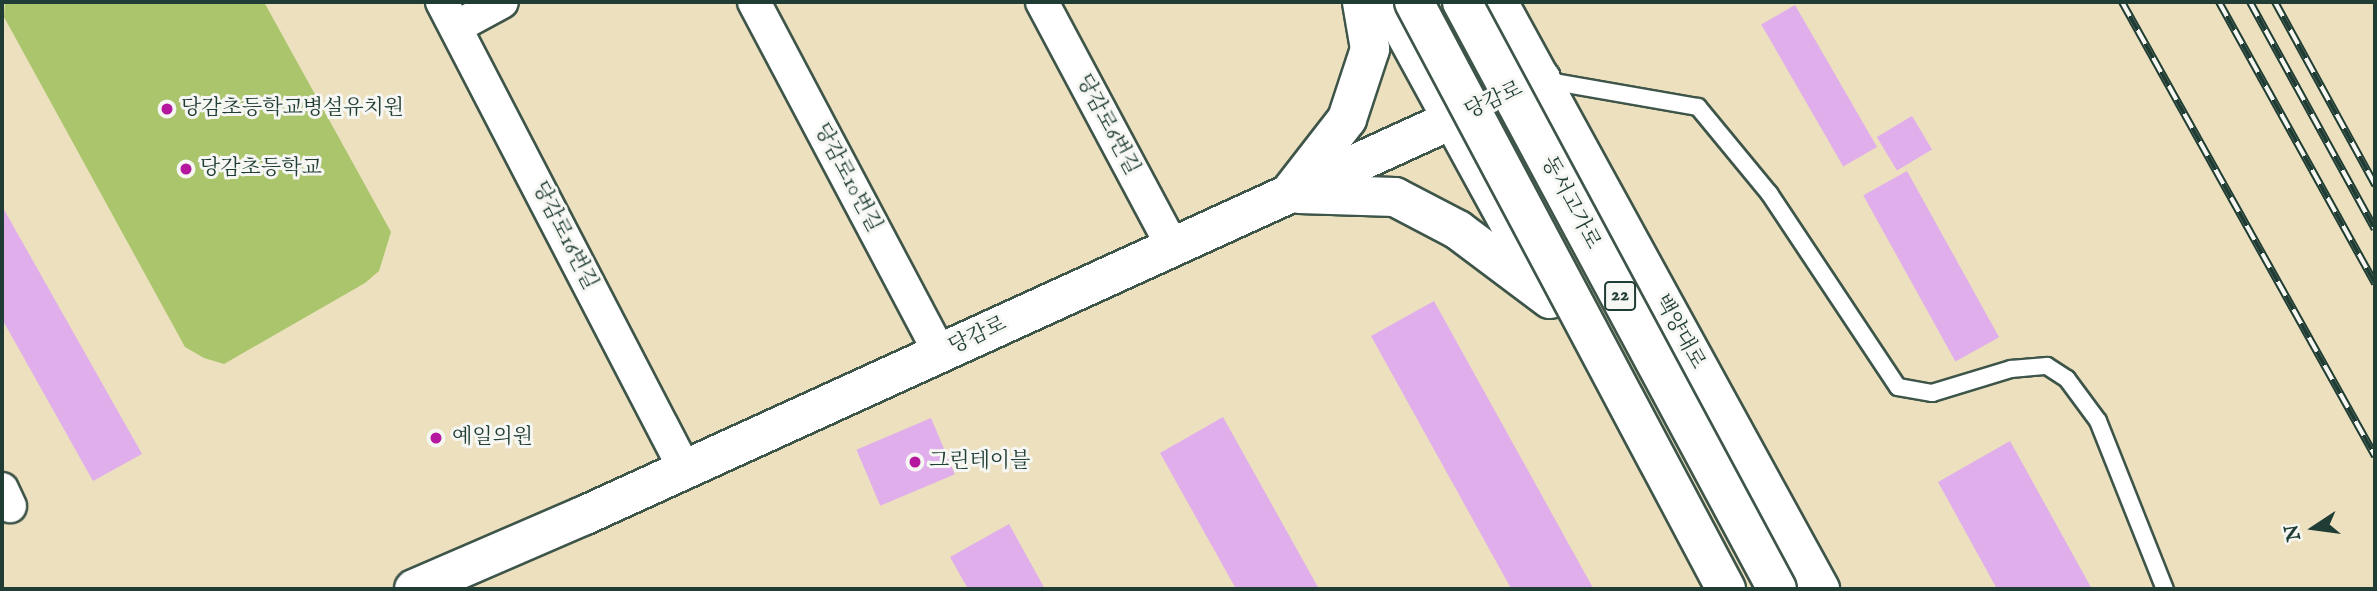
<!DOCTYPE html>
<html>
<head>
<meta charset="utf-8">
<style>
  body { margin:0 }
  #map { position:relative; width:2377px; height:591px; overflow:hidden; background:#ece0bf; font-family:"IM FELL English","Noto Serif KR",serif }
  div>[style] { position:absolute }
  .green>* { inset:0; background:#aac56b }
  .building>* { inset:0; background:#e0afeb; transform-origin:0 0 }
  .roads { filter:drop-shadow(2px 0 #3e5549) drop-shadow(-2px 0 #3e5549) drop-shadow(0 2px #3e5549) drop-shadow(0 -2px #3e5549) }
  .lane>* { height:16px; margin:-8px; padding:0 8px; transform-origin:8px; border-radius:8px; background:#fff }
  .street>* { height:32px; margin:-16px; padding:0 16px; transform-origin:16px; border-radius:16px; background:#fff }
  .secondary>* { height:38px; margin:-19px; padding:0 19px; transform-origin:19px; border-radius:19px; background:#fff }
  .rail>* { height:8px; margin-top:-4px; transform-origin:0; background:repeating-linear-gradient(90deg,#f6f6f2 0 16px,#1f3d34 0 32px); box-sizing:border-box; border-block:2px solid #1f3d34 }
  .bridges { filter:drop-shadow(2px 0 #3e5549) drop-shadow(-2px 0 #3e5549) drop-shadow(0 2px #3e5549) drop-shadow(0 -2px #3e5549) }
  .highway-bridge>* { height:38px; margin:-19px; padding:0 19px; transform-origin:19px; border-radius:19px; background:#fff }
  .dots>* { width:19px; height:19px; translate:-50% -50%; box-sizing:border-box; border:4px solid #f6f6f2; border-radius:50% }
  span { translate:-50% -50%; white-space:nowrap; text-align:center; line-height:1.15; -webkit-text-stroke:6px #f6f6f2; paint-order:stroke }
  .shield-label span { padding:2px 5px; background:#f6f6f2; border:2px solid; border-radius:5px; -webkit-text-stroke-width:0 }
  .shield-label { font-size:19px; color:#1f3d34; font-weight:700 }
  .street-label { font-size:21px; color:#1f3d34 }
  .poi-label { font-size:21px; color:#1f3d34 }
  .left { translate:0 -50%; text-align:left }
  .frame { position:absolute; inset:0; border:4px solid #1f3d34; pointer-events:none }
  .north { position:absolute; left:2279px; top:493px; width:70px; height:70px; -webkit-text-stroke:5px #f6f6f2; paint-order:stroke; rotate:257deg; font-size:19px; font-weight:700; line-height:28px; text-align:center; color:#1f3d34 }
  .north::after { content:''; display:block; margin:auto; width:24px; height:32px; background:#1f3d34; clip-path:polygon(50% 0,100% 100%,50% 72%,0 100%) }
</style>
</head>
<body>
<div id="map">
  <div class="green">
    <i style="clip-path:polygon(5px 2px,264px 2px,391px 232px,379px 271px,365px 283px,224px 364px,204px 358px,185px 347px,4px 17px)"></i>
  </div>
  <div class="building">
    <i style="left:1795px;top:5px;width:164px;height:39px;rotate:60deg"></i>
    <i style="left:1912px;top:116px;width:39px;height:41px;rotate:59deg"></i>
    <i style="left:1907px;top:171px;width:190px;height:50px;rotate:61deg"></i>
    <i style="clip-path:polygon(2px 206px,142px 454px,93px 481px,2px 319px)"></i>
    <i style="left:1434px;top:301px;width:329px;height:72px;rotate:61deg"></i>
    <i style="clip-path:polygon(1223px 417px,1319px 589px,1236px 589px,1160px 453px)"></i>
    <i style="left:931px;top:418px;width:61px;height:81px;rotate:67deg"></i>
    <i style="clip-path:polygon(2010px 441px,2092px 589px,1997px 589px,1938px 482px)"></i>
    <i style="clip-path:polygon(1009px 524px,1045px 589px,968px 589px,950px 557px)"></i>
  </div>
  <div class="roads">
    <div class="lane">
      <i style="left:1543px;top:80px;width:157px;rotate:9.9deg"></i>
      <i style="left:1698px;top:107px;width:112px;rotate:50.5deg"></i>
      <i style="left:1769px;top:193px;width:233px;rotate:56.4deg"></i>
      <i style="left:1898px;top:387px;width:35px;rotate:10deg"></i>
      <i style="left:1932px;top:393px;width:83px;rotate:-16.9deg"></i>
      <i style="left:2011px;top:369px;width:36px;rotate:-5deg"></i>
      <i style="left:2047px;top:366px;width:24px;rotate:33deg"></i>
      <i style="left:2067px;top:379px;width:52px;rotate:53.6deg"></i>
      <i style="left:2098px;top:421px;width:181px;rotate:68.3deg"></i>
    </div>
    <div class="street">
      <i style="left:442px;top:2px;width:527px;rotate:62.56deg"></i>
      <i style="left:754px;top:2px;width:397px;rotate:62.1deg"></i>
      <i style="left:1042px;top:2px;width:278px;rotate:61.9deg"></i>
      <i style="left:456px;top:27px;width:52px;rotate:-28.5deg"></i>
      <i style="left:2px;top:489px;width:19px;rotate:65deg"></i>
    </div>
    <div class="secondary">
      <i style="left:1388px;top:2px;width:302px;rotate:61.3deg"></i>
      <i style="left:1498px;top:2px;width:670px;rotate:61.25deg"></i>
      <i style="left:1292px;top:190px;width:90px;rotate:-52.2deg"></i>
      <i style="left:1347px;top:119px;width:74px;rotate:-71.8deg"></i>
      <i style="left:1370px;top:49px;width:48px;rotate:-99.7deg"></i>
      <i style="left:1299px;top:194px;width:96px;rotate:1.8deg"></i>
      <i style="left:1395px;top:197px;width:71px;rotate:27.6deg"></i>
      <i style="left:1458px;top:230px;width:115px;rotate:36.9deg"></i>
      <i style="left:414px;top:589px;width:184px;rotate:-23.4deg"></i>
      <i style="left:583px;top:516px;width:1053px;rotate:-24.52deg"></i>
    </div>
  </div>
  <div class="rail">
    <i style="left:2122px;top:2px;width:520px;rotate:60.87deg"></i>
    <i style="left:2219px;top:2px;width:322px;rotate:61deg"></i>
    <i style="left:2250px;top:2px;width:259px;rotate:61.2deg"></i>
    <i style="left:2275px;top:2px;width:209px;rotate:61.3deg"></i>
  </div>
  <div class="bridges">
    <div class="highway-bridge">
      <i style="left:1414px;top:2px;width:665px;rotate:62.01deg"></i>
      <i style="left:1462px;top:2px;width:666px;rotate:61.78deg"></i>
    </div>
  </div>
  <div class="dots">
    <i style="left:167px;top:109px;background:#b5179e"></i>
    <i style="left:186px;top:169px;background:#b5179e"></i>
    <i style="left:436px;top:438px;background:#b5179e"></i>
    <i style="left:915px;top:462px;background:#b5179e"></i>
  </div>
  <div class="shield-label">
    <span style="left:1620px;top:296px">22</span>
  </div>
  <div class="street-label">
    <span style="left:1494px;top:101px;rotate:-25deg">당감로</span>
    <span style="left:1107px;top:125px;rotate:62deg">당감로6번길</span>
    <span style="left:847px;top:178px;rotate:62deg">당감로10번길</span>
    <span style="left:1570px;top:203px;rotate:62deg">동서고가로</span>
    <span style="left:564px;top:236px;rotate:63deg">당감로16번길</span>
    <span style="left:1679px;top:332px;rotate:61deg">백양대로</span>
    <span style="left:978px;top:336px;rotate:-25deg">당감로</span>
  </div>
  <div class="poi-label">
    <span class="left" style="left:181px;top:109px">당감초등학교병설유치원</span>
    <span class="left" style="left:200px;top:169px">당감초등학교</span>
    <span class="left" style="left:452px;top:438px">예일의원</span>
    <span class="left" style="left:929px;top:462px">그린테이블</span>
  </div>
  <div class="frame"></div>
  <div class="north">N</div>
</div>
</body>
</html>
